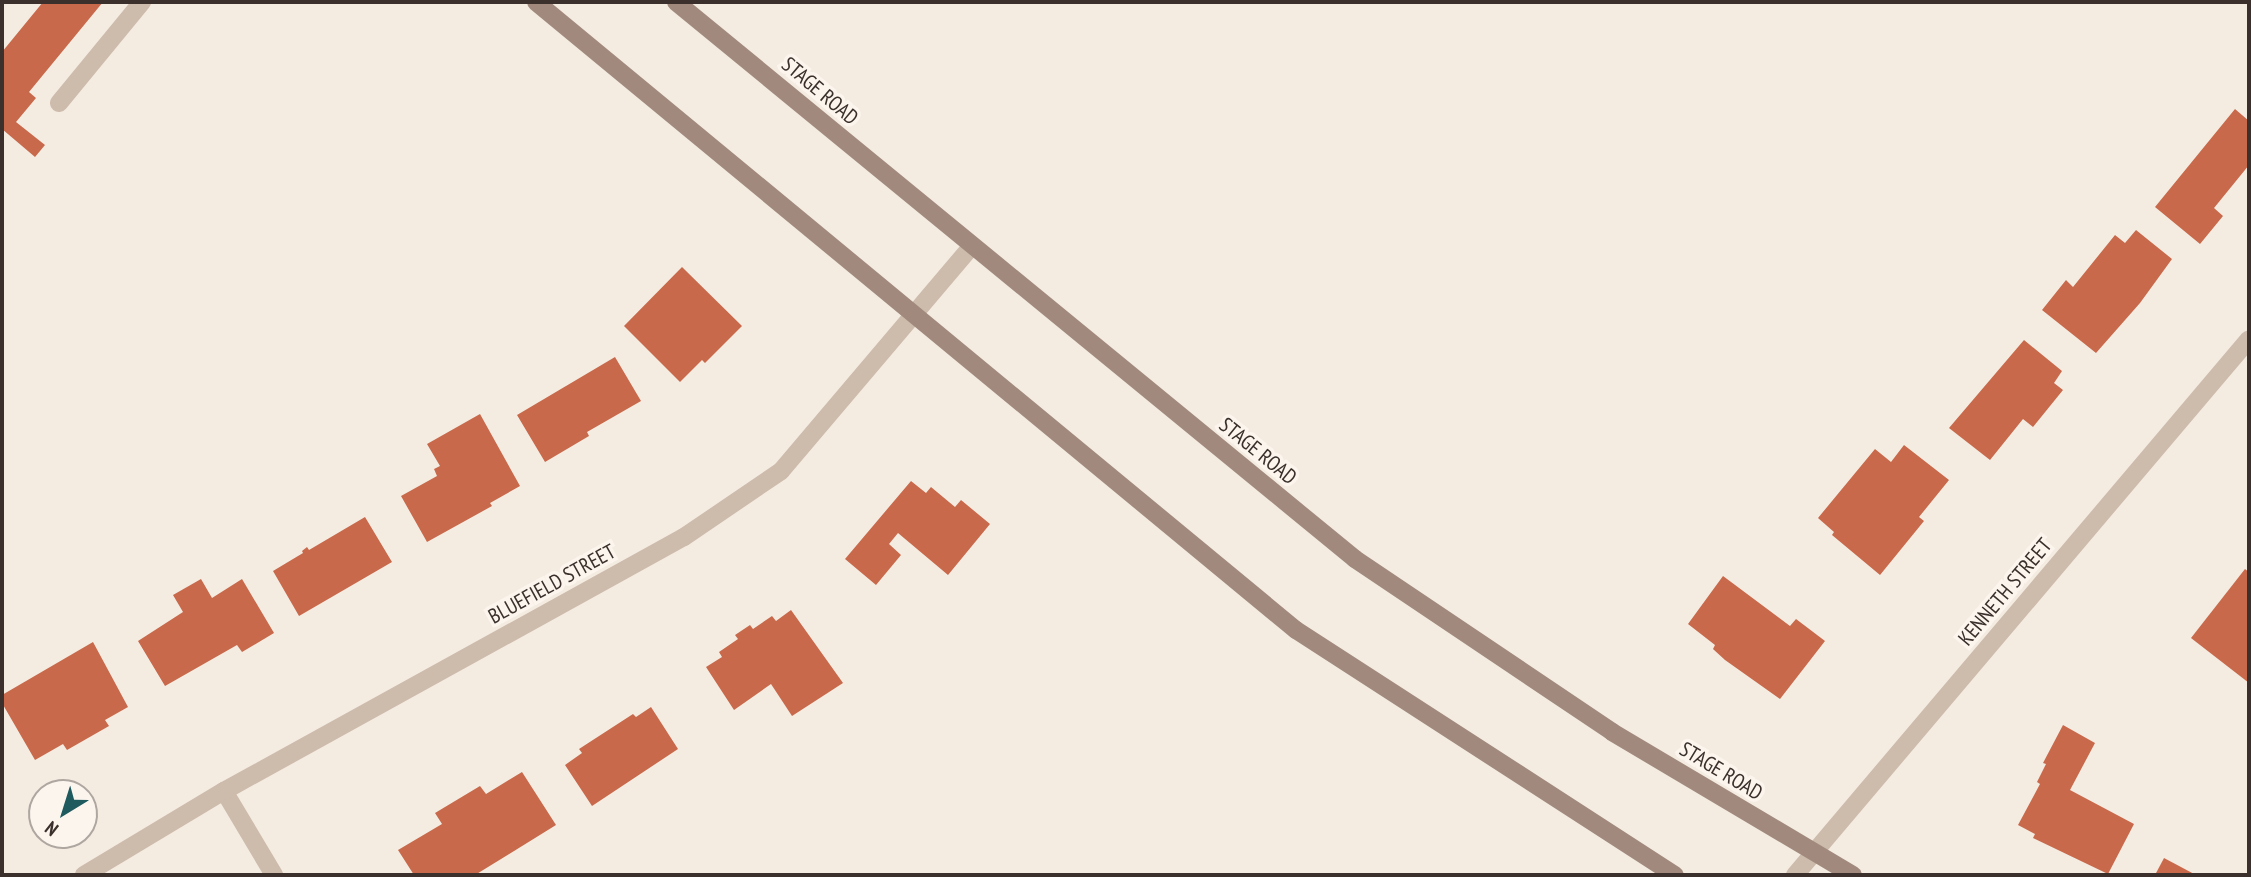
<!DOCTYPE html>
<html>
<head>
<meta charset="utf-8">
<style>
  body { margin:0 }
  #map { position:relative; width:2251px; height:877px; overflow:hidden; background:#f4ebe1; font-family:"PT Sans Narrow",sans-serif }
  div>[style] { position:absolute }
  .building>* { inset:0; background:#c8694b }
  .service>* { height:18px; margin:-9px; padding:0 9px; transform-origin:9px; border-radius:9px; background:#cdbbac }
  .minor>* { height:18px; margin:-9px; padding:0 9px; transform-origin:9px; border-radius:9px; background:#cdbbac }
  .secondary>* { height:18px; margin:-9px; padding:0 9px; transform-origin:9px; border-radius:9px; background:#a18a7d }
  span { translate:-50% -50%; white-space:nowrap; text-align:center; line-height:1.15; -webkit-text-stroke:7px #fbf5ee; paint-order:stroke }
  .street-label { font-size:21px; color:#3b302b }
  .frame { position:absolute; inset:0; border:4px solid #3b302b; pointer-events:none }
  .north { position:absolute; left:28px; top:779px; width:70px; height:70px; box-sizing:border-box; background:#fbf5ee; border:2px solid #aea6a0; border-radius:50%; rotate:218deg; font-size:19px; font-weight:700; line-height:28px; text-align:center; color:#3b302b }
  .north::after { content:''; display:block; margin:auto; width:24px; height:32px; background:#1f5a5e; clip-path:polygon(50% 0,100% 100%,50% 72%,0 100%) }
</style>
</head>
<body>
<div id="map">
  <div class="building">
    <i style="clip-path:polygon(43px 2px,103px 2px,29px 92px,36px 98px,16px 122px,45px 145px,35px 157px,2px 129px,2px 52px)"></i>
    <i style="clip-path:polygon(2235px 109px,2249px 121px,2249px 165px,2214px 208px,2223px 216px,2200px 244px,2155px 207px)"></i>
    <i style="clip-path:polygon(2136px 230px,2172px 259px,2140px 303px,2096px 353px,2042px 310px,2066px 280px,2073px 287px,2115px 235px,2125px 243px)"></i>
    <i style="clip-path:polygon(682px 267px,742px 326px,705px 363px,702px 360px,680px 382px,624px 326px)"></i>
    <i style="clip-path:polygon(2024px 340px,2062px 371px,2054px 383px,2063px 390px,2033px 427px,2023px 419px,1990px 460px,1949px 428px)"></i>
    <i style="clip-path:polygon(615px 357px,641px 401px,587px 432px,589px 436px,545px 462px,517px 415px)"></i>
    <i style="clip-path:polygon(480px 414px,520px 486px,490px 503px,492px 506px,427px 542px,401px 496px,437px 476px,434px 469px,440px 466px,427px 444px)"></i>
    <i style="clip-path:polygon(1904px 445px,1949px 480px,1919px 517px,1924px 521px,1880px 575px,1832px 535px,1834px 532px,1818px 518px,1875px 449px,1891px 462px)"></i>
    <i style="clip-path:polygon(911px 481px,926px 493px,931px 487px,955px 507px,961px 500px,990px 524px,948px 575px,898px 533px,889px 544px,901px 555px,876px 585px,845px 559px)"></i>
    <i style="clip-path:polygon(365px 517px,392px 562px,299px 616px,273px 571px,303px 553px,302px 551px,307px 547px,309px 550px)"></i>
    <i style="clip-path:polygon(2245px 569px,2249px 572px,2249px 683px,2191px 638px)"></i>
    <i style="clip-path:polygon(1723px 576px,1790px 626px,1796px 619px,1825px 641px,1780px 699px,1725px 660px,1713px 649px,1715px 645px,1688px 624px)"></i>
    <i style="clip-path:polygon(201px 579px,212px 598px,242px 579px,274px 633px,242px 652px,237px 645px,165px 686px,138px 641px,183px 612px,173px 595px)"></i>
    <i style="clip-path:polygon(791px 610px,843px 683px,792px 716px,771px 684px,734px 710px,706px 667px,722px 657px,719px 652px,738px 639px,735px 635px,750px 625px,753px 629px,772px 616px,776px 621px)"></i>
    <i style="clip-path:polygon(93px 642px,128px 707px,105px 720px,109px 726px,67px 750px,63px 744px,35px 760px,2px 703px,2px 695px)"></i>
    <i style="clip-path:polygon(651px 707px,678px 749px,592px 806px,565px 765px,582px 753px,579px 749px,633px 714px,636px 717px)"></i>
    <i style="clip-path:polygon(2063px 725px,2095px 743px,2070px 790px,2134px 824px,2108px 874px,2033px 838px,2035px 834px,2018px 825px,2040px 784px,2037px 782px,2046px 764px,2043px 763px)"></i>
    <i style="clip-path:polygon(522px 772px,556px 825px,475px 875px,414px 875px,398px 850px,442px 824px,435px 813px,480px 786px,486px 794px)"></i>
    <i style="clip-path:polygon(2164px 858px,2196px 875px,2155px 875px)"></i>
  </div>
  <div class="service">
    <i style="left:59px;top:103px;width:131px;rotate:-50.6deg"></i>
  </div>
  <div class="minor">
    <i style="left:224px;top:791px;width:98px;rotate:59.2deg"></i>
    <i style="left:84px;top:875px;width:163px;rotate:-31deg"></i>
    <i style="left:224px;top:791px;width:525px;rotate:-28.91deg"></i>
    <i style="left:684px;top:537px;width:117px;rotate:-34.2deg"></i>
    <i style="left:781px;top:471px;width:295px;rotate:-49.7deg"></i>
    <i style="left:1795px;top:875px;width:702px;rotate:-49.73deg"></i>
  </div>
  <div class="secondary">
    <i style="left:536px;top:2px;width:986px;rotate:39.57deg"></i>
    <i style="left:1296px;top:630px;width:451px;rotate:32.9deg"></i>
    <i style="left:676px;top:2px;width:878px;rotate:39.36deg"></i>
    <i style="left:1355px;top:559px;width:310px;rotate:33.9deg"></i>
    <i style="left:1612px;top:732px;width:280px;rotate:30.7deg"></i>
  </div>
  <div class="street-label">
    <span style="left:820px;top:91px;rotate:40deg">STAGE ROAD</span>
    <span style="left:1258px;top:451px;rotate:39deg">STAGE ROAD</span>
    <span style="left:552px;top:584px;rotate:-29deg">BLUEFIELD STREET</span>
    <span style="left:2005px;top:592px;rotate:-50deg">KENNETH STREET</span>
    <span style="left:1721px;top:771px;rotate:31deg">STAGE ROAD</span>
  </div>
  <div class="frame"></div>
  <div class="north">N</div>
</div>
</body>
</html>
